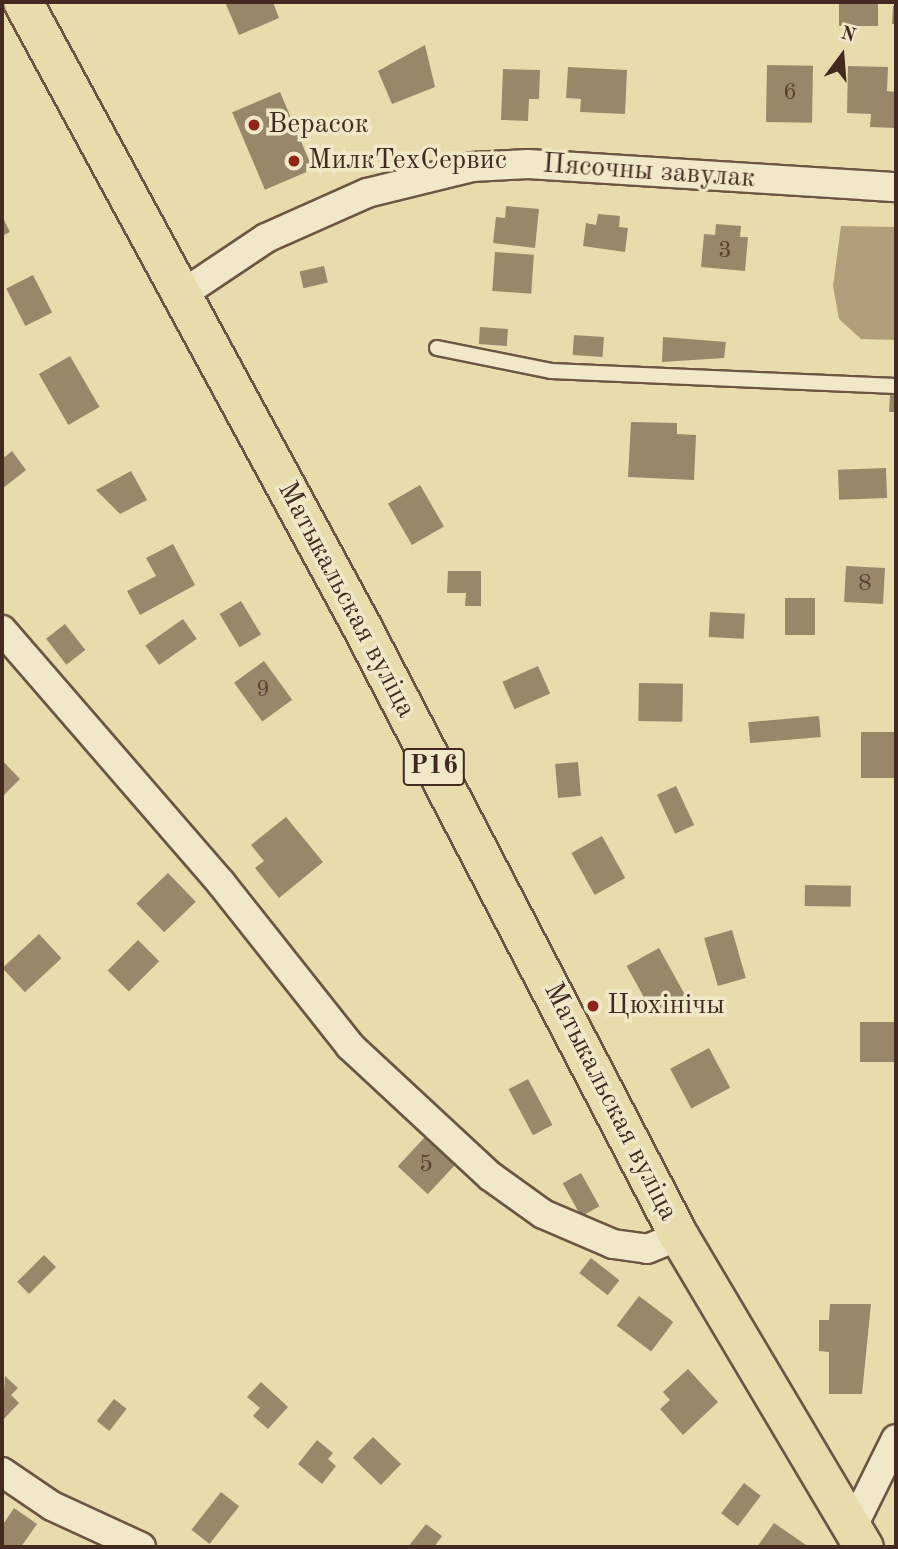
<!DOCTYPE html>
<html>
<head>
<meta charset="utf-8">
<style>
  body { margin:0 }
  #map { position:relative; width:898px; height:1549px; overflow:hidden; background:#e9dcac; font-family:"Old Standard TT",serif }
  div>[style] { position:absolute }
  .water>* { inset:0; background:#b19f7c }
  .building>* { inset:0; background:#998769; transform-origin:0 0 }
  .roads { filter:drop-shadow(2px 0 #6c5643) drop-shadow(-2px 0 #6c5643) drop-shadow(0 2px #6c5643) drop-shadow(0 -2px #6c5643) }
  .lane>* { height:14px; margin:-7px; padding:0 7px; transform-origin:7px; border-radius:7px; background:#f1e8c9 }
  .street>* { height:28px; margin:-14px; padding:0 14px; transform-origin:14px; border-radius:14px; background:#f1e8c9 }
  .primary>* { height:38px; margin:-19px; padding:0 19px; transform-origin:19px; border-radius:19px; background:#e9dcac }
  .dots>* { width:19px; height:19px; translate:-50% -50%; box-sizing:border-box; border:4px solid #f1e8c9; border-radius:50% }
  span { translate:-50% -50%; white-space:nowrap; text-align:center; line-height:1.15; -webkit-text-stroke:7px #f1e8c9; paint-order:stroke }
  .number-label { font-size:24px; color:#584132 }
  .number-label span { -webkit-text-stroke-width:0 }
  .shield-label span { padding:2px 5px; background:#f1e8c9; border:2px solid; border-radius:5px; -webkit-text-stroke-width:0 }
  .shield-label { font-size:26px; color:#432a20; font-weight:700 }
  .poi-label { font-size:28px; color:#432a20 }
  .left { translate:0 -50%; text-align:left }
  .street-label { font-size:28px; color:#432a20 }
  .frame { position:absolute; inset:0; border:4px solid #432a20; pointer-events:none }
  .north { position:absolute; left:807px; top:21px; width:70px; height:70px; -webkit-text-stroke:5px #f1e8c9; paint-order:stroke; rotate:16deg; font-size:19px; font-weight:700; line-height:28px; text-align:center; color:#432a20 }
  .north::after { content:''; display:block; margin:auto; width:24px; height:32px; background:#432a20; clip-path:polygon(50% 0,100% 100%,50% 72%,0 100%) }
</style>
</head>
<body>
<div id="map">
  <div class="water">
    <i style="clip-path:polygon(841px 226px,896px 227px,896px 340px,861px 339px,839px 319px,833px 286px)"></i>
  </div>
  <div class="building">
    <i style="clip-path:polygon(225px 2px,273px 2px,279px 18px,239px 35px)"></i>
    <i style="left:839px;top:4px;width:39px;height:22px"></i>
    <i style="clip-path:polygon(893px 6px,896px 6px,896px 24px,892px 24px)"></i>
    <i style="clip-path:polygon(425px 45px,435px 87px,392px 104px,378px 71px)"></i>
    <i style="left:767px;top:65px;width:46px;height:57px;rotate:1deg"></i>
    <i style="clip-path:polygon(848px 66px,888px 67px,887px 91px,896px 92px,896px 128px,870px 127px,871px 114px,847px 113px)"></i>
    <i style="clip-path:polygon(568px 67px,627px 70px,625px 114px,580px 112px,581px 99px,566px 98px)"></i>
    <i style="clip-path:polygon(503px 69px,540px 70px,539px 99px,529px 99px,528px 121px,501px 120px)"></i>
    <i style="left:280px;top:92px;width:84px;height:52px;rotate:67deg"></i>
    <i style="clip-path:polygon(506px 206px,539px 209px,535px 248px,493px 243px,496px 217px,505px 218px)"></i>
    <i style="clip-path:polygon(598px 214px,620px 216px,619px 227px,628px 228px,625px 252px,583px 246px,586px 223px,596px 225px)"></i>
    <i style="clip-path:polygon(2px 216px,10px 232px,2px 236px)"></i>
    <i style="clip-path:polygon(716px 224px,741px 226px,740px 237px,748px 237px,745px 271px,701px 267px,704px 234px,715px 235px)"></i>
    <i style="left:495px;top:252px;width:39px;height:39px;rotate:4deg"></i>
    <i style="left:324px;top:266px;width:17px;height:25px;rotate:77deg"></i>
    <i style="left:33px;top:275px;width:42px;height:30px;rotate:63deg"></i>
    <i style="left:480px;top:327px;width:28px;height:17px;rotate:4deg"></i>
    <i style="left:574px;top:335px;width:30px;height:20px;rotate:4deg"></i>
    <i style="clip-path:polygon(663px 337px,726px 342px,724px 358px,662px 362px)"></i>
    <i style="left:70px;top:356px;width:59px;height:36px;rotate:60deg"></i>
    <i style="clip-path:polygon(890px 395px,896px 395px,896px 412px,889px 412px)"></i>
    <i style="clip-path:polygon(631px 422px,677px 423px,677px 434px,696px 435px,694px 480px,628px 477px)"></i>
    <i style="clip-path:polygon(12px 451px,26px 470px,2px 489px,2px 459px)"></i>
    <i style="left:886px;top:468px;width:30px;height:48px;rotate:88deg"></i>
    <i style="clip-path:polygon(131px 471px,147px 500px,120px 514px,96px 490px)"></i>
    <i style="left:420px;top:485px;width:48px;height:37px;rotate:60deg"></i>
    <i style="clip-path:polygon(173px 544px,195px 585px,140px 615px,127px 591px,156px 576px,146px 558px)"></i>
    <i style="left:846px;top:566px;width:39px;height:36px;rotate:3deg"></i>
    <i style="clip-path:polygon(448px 571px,481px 571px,481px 606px,465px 606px,466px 593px,447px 593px)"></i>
    <i style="left:815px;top:598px;width:37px;height:30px;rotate:90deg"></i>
    <i style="left:241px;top:601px;width:39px;height:25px;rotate:59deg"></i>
    <i style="left:710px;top:612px;width:35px;height:25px;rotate:3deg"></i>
    <i style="left:183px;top:619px;width:24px;height:46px;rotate:55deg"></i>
    <i style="left:65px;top:624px;width:33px;height:24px;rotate:52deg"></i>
    <i style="left:264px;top:661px;width:48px;height:37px;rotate:54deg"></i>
    <i style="left:538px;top:666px;width:30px;height:39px;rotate:66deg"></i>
    <i style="left:639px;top:683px;width:44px;height:38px;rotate:1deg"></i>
    <i style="left:819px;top:716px;width:21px;height:71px;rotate:85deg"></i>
    <i style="left:896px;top:732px;width:46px;height:35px;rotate:90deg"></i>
    <i style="clip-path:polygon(2px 760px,20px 779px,2px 797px)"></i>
    <i style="left:578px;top:762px;width:34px;height:23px;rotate:85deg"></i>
    <i style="left:676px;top:786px;width:43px;height:21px;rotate:65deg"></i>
    <i style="clip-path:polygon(286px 817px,323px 862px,279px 898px,255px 868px,264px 861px,251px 845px)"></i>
    <i style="left:602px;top:836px;width:48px;height:35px;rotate:61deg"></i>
    <i style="left:168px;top:873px;width:40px;height:44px;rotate:46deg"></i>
    <i style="left:805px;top:885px;width:46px;height:21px;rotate:1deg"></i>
    <i style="left:732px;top:930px;width:50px;height:29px;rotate:74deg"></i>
    <i style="left:39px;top:934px;width:33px;height:50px;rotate:47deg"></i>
    <i style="left:138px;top:940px;width:30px;height:43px;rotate:45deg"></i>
    <i style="left:659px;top:948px;width:58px;height:37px;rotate:61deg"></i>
    <i style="left:860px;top:1022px;width:34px;height:40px"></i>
    <i style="left:709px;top:1048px;width:45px;height:44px;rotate:62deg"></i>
    <i style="left:528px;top:1079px;width:52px;height:22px;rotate:62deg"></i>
    <i style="left:425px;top:1137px;width:41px;height:40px;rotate:43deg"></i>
    <i style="left:581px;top:1173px;width:38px;height:21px;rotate:61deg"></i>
    <i style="left:44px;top:1255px;width:17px;height:38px;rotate:45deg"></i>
    <i style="left:591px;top:1258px;width:36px;height:19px;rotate:38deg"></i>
    <i style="left:639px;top:1296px;width:43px;height:37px;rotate:37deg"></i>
    <i style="clip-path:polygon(830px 1304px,871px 1304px,862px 1394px,829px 1394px,829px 1352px,819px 1351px,819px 1320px,829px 1320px)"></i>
    <i style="clip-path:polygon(688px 1369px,718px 1402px,683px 1435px,660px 1409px,670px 1400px,663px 1392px)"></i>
    <i style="clip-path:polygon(5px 1376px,18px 1388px,11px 1395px,19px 1403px,2px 1421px)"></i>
    <i style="clip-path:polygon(261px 1382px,288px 1407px,268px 1429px,253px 1416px,260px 1408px,247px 1397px)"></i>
    <i style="left:114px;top:1399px;width:16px;height:28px;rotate:38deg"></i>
    <i style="left:373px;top:1437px;width:39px;height:29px;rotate:44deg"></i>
    <i style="clip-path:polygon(317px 1440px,333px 1453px,328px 1459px,336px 1466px,322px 1484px,298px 1464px)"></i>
    <i style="left:744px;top:1483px;width:21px;height:38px;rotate:37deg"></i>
    <i style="left:221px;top:1492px;width:23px;height:48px;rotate:38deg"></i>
    <i style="clip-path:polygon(14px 1508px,37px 1524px,21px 1547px,2px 1547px,2px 1526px)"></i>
    <i style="clip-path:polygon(774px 1523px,809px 1547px,757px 1547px)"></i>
    <i style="clip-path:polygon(426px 1524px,442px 1536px,434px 1547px,408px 1547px)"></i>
  </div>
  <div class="roads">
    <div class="lane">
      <i style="left:437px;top:348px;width:116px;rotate:11.4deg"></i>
      <i style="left:551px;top:371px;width:345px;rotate:2.5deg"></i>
    </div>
    <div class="street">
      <i style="left:181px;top:295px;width:102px;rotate:-33.8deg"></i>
      <i style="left:266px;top:238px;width:111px;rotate:-24deg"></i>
      <i style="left:367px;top:193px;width:108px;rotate:-13.9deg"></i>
      <i style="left:472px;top:167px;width:56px;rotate:-3.1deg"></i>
      <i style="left:528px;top:164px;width:369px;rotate:3.6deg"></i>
      <i style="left:2px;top:630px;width:335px;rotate:49.1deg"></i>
      <i style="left:221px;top:883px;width:208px;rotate:51.6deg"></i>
      <i style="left:350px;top:1046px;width:191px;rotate:42.9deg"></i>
      <i style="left:490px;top:1176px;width:65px;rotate:35.6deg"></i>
      <i style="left:543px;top:1214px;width:76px;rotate:23.2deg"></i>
      <i style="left:613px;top:1244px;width:34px;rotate:8deg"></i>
      <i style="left:647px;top:1249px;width:35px;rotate:-22deg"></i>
      <i style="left:2px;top:1472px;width:60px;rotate:34.2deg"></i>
      <i style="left:52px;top:1506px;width:98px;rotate:24.7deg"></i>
      <i style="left:852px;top:1528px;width:99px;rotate:-63.7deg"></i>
    </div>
    <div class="primary">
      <i style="left:23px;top:2px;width:711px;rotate:61.52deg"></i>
      <i style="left:362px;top:627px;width:687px;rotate:62.5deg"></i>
      <i style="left:679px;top:1236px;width:362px;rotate:59.3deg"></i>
    </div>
  </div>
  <div class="dots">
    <i style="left:254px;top:125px;background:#8f2418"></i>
    <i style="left:294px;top:161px;background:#8f2418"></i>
    <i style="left:593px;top:1006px;background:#8f2418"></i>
  </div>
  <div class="number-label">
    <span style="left:790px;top:94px">6</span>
    <span style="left:725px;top:252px">3</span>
    <span style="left:865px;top:585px">8</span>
    <span style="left:263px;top:691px">9</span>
    <span style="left:426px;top:1166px">5</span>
  </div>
  <div class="shield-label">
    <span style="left:434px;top:767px">Р16</span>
  </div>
  <div class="poi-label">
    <span class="left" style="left:268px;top:125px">Верасок</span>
    <span class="left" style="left:308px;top:161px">МилкТехСервис</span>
    <span class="left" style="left:607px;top:1006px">Цюхінічы</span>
  </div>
  <div class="street-label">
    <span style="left:649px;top:172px;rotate:4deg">Пясочны завулак</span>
    <span style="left:346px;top:600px;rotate:62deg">Матыкальская вуліца</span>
    <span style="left:610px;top:1102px;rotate:63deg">Матыкальская вуліца</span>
  </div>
  <div class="frame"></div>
  <div class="north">N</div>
</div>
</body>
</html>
